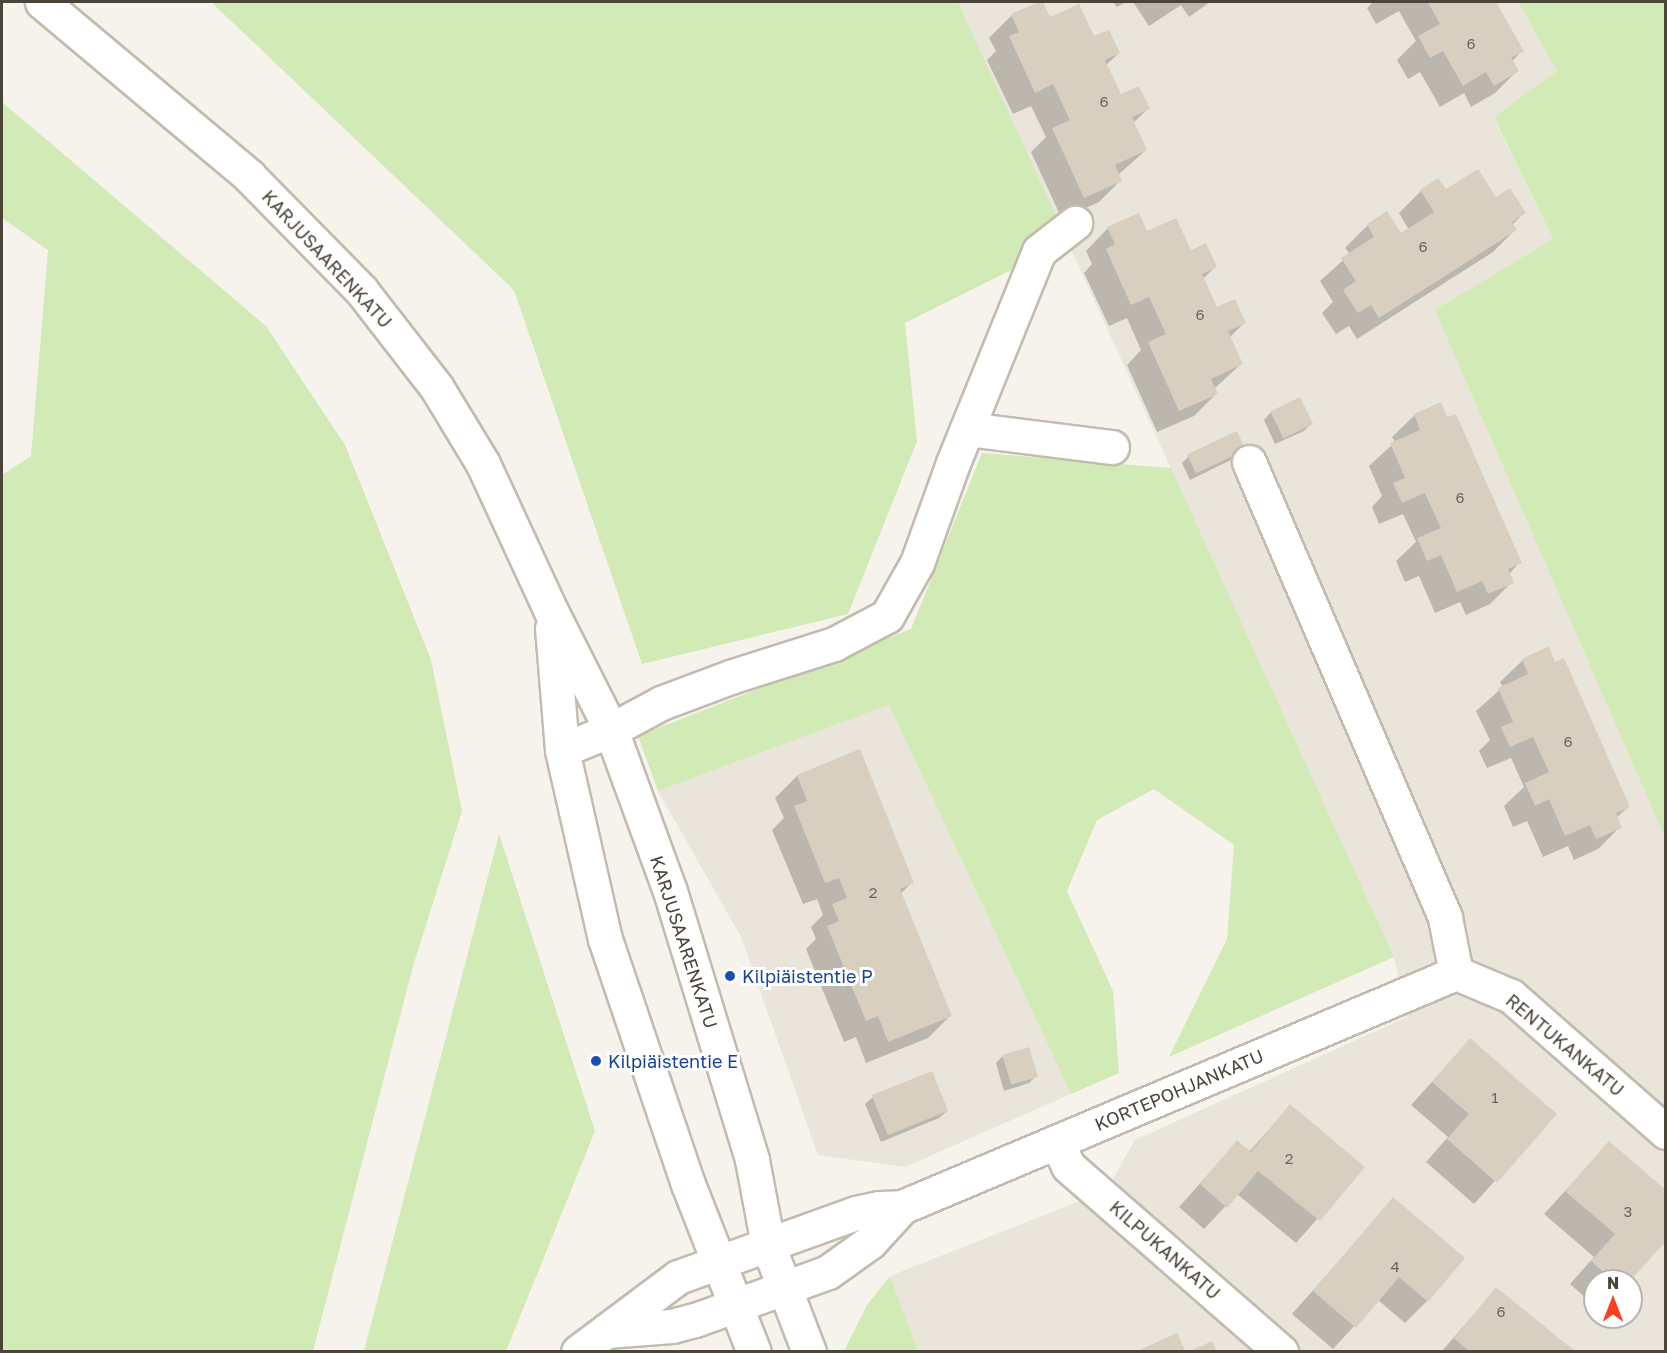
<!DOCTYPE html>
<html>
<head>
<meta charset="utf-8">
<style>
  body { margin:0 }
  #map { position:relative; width:1667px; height:1353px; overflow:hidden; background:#f6f3ec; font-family:"Golos Text",sans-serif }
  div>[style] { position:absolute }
  .residential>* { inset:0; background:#eae5da }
  .green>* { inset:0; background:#d2eab5 }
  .shadow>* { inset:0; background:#0003 }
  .building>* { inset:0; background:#d8cfc1; transform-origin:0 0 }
  .roads { filter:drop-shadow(2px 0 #c2bbae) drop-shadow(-2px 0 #c2bbae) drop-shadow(0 2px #c2bbae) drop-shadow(0 -2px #c2bbae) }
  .minor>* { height:33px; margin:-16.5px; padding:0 16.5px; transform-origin:16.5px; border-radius:16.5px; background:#fff }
  .dots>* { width:16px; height:16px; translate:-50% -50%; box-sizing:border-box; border:3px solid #fff; border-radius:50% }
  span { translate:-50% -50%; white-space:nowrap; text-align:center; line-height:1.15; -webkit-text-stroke:6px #fff; paint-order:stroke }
  .number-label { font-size:15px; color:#6e675b }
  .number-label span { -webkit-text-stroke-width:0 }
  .street-label { font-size:18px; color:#4b4439 }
  .transit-label { font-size:18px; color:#164399 }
  .left { translate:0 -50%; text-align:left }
  .frame { position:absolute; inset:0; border:3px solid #4b4439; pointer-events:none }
  .north { position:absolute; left:1583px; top:1269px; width:60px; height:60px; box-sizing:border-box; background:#fff; border:2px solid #b7b4b0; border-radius:50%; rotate:0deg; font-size:16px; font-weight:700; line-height:24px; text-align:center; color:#4b4439 }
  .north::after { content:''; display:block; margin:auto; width:21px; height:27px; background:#fc3f1d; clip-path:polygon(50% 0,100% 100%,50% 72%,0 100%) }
</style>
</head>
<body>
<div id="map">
  <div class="residential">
    <i style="clip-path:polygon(evenodd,958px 2px,1518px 2px,1557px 71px,1494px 118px,1553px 239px,1665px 837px,1665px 1351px,918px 1351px,890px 1276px,1082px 1200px,1189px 1296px,1213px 1278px,1110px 1184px,1135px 1140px,1407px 1017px,1394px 957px,958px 2px,1595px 1281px,1631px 1281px,1631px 1317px,1595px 1317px,1595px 1281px)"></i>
    <i style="clip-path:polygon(889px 705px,1071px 1094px,905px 1167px,818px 1155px,741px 937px,658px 791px)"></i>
  </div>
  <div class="green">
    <i style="clip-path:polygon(211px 2px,958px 2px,1068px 242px,905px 323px,917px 441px,848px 614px,642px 664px,514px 290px)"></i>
    <i style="clip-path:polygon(1518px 2px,1665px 2px,1665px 837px,1435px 310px,1553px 239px,1494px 117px,1557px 71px)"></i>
    <i style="clip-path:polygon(2px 102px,266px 326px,345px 445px,431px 660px,462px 811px,413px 966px,313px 1351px,2px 1351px,2px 475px,31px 456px,48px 250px,2px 218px)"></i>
    <i style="clip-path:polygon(982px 453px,1171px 468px,1394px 957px,1169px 1057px,1227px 939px,1234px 845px,1154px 789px,1097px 820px,1067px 891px,1113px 991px,1119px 1073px,1071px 1094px,889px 705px,658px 791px,638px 736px,911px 629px)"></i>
    <i style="clip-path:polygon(499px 834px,595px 1131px,506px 1351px,364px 1351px)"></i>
    <i style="clip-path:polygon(890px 1276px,918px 1351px,844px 1351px,867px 1305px)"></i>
  </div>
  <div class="shadow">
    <i style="clip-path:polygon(1041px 2px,1049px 19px,1119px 53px,1106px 65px,1120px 96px,1148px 109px,1133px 123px,1146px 150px,1118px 175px,1121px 180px,1099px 202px,1062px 219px,1031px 152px,1046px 137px,1031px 106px,1013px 114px,987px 60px,996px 51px,989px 38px,1011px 16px)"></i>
    <i style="clip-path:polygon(1113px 2px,1126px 2px,1117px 7px)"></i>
    <i style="clip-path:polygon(1133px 2px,1210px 2px,1189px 17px,1181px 5px,1149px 26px)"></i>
    <i style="clip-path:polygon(1373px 2px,1495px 2px,1522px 51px,1511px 62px,1517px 71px,1495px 93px,1471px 107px,1464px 93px,1440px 107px,1420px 72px,1408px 79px,1397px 60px,1416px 41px,1399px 11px,1376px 24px,1367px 8px)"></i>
    <i style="clip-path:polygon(1438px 180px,1445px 191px,1495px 199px,1524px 213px,1512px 225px,1515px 230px,1493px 252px,1357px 339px,1349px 326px,1336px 334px,1322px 313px,1333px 302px,1320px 281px,1350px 254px,1345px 248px,1367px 226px,1387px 213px,1401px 235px,1409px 230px,1399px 213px,1421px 191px)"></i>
    <i style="clip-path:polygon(1108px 228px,1146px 233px,1190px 252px,1215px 267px,1203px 279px,1217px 309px,1244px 323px,1229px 338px,1241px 364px,1214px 389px,1216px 394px,1194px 416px,1157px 432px,1127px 365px,1141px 350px,1127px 318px,1109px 326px,1084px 273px,1092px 264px,1086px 251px)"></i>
    <i style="clip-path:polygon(1271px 412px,1311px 424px,1304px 431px,1275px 444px,1264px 420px)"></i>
    <i style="clip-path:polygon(1415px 415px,1520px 562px,1509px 574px,1512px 582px,1490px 604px,1466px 615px,1460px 602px,1435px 613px,1419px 576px,1405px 582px,1396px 561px,1416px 542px,1403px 514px,1379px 524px,1372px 507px,1382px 496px,1369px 466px,1395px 442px,1392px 437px)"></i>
    <i style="clip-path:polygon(1236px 433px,1237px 457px,1190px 480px,1182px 463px,1189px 456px)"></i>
    <i style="clip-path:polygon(1523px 660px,1628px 807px,1616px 818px,1620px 827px,1598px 849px,1574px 860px,1568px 846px,1543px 857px,1527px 821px,1513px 827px,1504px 806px,1524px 787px,1511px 758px,1487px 768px,1479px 751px,1490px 740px,1476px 711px,1503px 687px,1500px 682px)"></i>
    <i style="clip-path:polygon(859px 751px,913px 882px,900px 894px,950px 1016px,928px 1038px,866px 1063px,856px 1037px,844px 1042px,806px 949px,816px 939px,811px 927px,823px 915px,817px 899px,803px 904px,772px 830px,784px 818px,775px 798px,797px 776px)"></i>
    <i style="clip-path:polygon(1470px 1040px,1555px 1114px,1474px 1204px,1426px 1162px,1448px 1137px,1411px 1105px)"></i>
    <i style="clip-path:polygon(1003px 1056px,1036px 1076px,1029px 1083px,1004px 1091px,996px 1063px)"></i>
    <i style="clip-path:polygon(873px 1097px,947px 1111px,939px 1118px,881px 1142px,865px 1104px)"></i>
    <i style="clip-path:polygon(1290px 1106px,1363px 1167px,1296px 1243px,1237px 1194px,1204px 1229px,1179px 1207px,1237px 1142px,1249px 1152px)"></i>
    <i style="clip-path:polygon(1609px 1143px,1628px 1281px,1595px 1281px,1595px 1306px,1570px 1284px,1594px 1257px,1544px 1214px)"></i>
    <i style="clip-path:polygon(1394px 1199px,1427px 1301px,1405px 1323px,1378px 1300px,1333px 1349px,1292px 1314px)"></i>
    <i style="clip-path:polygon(1496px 1289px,1573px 1352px,1441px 1352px)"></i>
  </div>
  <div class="building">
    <i style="clip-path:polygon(1039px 2px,1043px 2px,1050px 17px,1079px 4px,1094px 36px,1109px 30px,1120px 53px,1105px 60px,1121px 94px,1139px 86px,1150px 109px,1132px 117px,1147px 150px,1115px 165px,1122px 181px,1084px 198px,1052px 128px,1070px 120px,1053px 84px,1035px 93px,1009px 36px,1019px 32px,1011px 14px)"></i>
    <i style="clip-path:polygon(1428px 2px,1496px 2px,1524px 51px,1511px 58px,1519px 71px,1494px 86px,1486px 72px,1463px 86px,1443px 51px,1430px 58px,1418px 36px,1440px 24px)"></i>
    <i style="clip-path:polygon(1478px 169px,1496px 197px,1510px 188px,1526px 213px,1512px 222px,1517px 230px,1379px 318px,1371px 305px,1358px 313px,1343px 290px,1356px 281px,1341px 258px,1374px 237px,1367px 224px,1387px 211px,1401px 233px,1434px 212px,1420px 190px,1438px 178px,1446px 189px)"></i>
    <i style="clip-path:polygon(1139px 213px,1147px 231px,1176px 218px,1191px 250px,1206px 243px,1217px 267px,1202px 274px,1217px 307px,1235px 299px,1246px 323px,1228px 331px,1243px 364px,1211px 379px,1218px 394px,1179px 411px,1148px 342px,1166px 334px,1149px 297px,1131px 305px,1106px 249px,1115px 244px,1107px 227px)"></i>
    <i style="left:1300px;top:397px;width:30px;height:33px;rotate:64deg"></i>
    <i style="clip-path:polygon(1441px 402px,1447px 417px,1456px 414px,1522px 563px,1508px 569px,1514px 583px,1488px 594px,1482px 581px,1457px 592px,1441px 555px,1427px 561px,1417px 538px,1441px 528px,1425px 493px,1402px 503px,1393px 483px,1405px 478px,1390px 443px,1420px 430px,1414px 414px)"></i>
    <i style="left:1237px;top:431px;width:21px;height:55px;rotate:65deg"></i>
    <i style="clip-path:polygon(1549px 646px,1555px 662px,1564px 658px,1630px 807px,1616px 813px,1622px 828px,1596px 839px,1590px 825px,1565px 836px,1549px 799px,1535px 806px,1525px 783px,1549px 772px,1533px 737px,1510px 747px,1501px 727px,1513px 722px,1498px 688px,1528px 674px,1522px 659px)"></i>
    <i style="clip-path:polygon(860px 749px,914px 883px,900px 889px,952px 1016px,888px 1042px,878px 1016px,866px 1021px,827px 926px,839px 921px,832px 904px,847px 898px,839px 878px,825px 883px,794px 806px,807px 801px,797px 775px)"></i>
    <i style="clip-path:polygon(1470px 1038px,1557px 1114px,1497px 1183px,1447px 1139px,1469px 1114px,1432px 1082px)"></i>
    <i style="left:1029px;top:1047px;width:31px;height:28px;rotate:73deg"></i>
    <i style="left:932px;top:1071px;width:43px;height:65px;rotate:68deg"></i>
    <i style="clip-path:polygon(1290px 1104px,1365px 1167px,1320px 1221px,1258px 1171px,1227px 1208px,1200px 1184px,1237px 1140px,1251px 1152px)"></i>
    <i style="clip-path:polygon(1609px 1141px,1666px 1190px,1666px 1241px,1630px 1281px,1614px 1281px,1591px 1261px,1615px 1234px,1565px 1191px)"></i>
    <i style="clip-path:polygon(1393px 1197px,1465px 1258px,1428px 1302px,1399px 1277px,1356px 1328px,1313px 1291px)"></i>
    <i style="clip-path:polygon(1496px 1287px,1576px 1352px,1470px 1352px,1454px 1338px)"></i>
    <i style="clip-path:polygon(1177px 1333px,1186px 1352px,1135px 1352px)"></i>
    <i style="clip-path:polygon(1212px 1341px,1217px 1352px,1188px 1352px)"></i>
  </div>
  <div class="roads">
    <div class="minor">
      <i style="left:42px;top:2px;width:270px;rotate:40deg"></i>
      <i style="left:249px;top:176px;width:160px;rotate:45.5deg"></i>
      <i style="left:361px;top:290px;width:124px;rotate:52.2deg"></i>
      <i style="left:437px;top:388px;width:89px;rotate:58.8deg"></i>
      <i style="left:483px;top:464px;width:162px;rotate:65.2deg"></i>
      <i style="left:551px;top:611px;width:133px;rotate:63.2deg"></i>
      <i style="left:611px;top:730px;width:171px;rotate:69.9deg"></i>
      <i style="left:670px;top:891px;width:281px;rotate:73deg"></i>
      <i style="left:752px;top:1160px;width:86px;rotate:79.3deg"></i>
      <i style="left:768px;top:1245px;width:115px;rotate:69deg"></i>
      <i style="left:967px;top:429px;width:146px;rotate:7.1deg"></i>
      <i style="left:1249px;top:462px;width:496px;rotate:66.7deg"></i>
      <i style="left:1445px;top:918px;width:56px;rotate:78.7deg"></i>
      <i style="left:552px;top:628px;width:122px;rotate:85.3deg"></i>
      <i style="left:562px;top:750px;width:194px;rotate:77.2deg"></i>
      <i style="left:605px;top:939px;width:259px;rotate:71.3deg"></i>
      <i style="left:688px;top:1184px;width:180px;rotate:68.6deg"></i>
      <i style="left:562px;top:750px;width:53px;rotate:-22.2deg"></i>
      <i style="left:611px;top:730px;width:57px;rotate:-28.4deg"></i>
      <i style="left:661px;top:703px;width:74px;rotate:-20.6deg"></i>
      <i style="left:730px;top:677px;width:109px;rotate:-17.6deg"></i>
      <i style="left:834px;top:644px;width:60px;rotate:-27.8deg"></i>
      <i style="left:887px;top:616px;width:61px;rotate:-60.5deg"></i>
      <i style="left:917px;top:563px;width:106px;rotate:-70.2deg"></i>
      <i style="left:953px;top:463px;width:229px;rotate:-67.9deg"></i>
      <i style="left:1039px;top:251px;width:46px;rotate:-37.9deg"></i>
      <i style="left:1456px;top:973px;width:60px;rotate:22.7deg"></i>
      <i style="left:1511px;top:996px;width:206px;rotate:41.3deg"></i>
      <i style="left:1057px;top:1142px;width:26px;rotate:65deg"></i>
      <i style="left:1068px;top:1166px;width:283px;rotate:41.1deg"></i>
      <i style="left:606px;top:1331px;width:66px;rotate:-4.3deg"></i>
      <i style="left:672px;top:1326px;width:24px;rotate:-15deg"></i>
      <i style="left:695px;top:1320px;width:141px;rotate:-19.8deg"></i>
      <i style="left:828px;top:1272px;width:52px;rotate:-35.5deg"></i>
      <i style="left:870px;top:1242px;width:47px;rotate:-47.6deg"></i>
      <i style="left:578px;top:1352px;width:125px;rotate:-36.9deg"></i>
      <i style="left:678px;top:1277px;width:189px;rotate:-19.8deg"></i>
      <i style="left:856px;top:1213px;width:24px;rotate:-12deg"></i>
      <i style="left:879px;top:1208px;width:23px;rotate:-2deg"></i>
      <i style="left:902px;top:1207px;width:601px;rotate:-22.9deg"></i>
    </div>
  </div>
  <div class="dots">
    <i style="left:730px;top:976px;background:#1a4fb4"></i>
    <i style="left:596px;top:1061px;background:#1a4fb4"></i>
  </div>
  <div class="number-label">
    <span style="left:1471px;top:44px">6</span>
    <span style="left:1104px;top:102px">6</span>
    <span style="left:1423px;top:247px">6</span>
    <span style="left:1200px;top:315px">6</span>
    <span style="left:1460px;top:498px">6</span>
    <span style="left:1568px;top:742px">6</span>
    <span style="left:873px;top:893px">2</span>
    <span style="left:1495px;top:1098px">1</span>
    <span style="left:1289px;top:1159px">2</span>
    <span style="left:1628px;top:1212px">3</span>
    <span style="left:1395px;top:1267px">4</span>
    <span style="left:1501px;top:1312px">6</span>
  </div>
  <div class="street-label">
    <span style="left:327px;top:259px;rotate:47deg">KARJUSAARENKATU</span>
    <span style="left:684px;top:942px;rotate:72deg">KARJUSAARENKATU</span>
    <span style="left:1565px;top:1045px;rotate:40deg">RENTUKANKATU</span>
    <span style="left:1179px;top:1090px;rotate:-23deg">KORTEPOHJANKATU</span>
    <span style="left:1165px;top:1250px;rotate:41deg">KILPUKANKATU</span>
  </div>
  <div class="transit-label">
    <span class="left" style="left:742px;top:976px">Kilpiäistentie P</span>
    <span class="left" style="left:608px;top:1061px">Kilpiäistentie E</span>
  </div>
  <div class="frame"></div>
  <div class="north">N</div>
</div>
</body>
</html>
